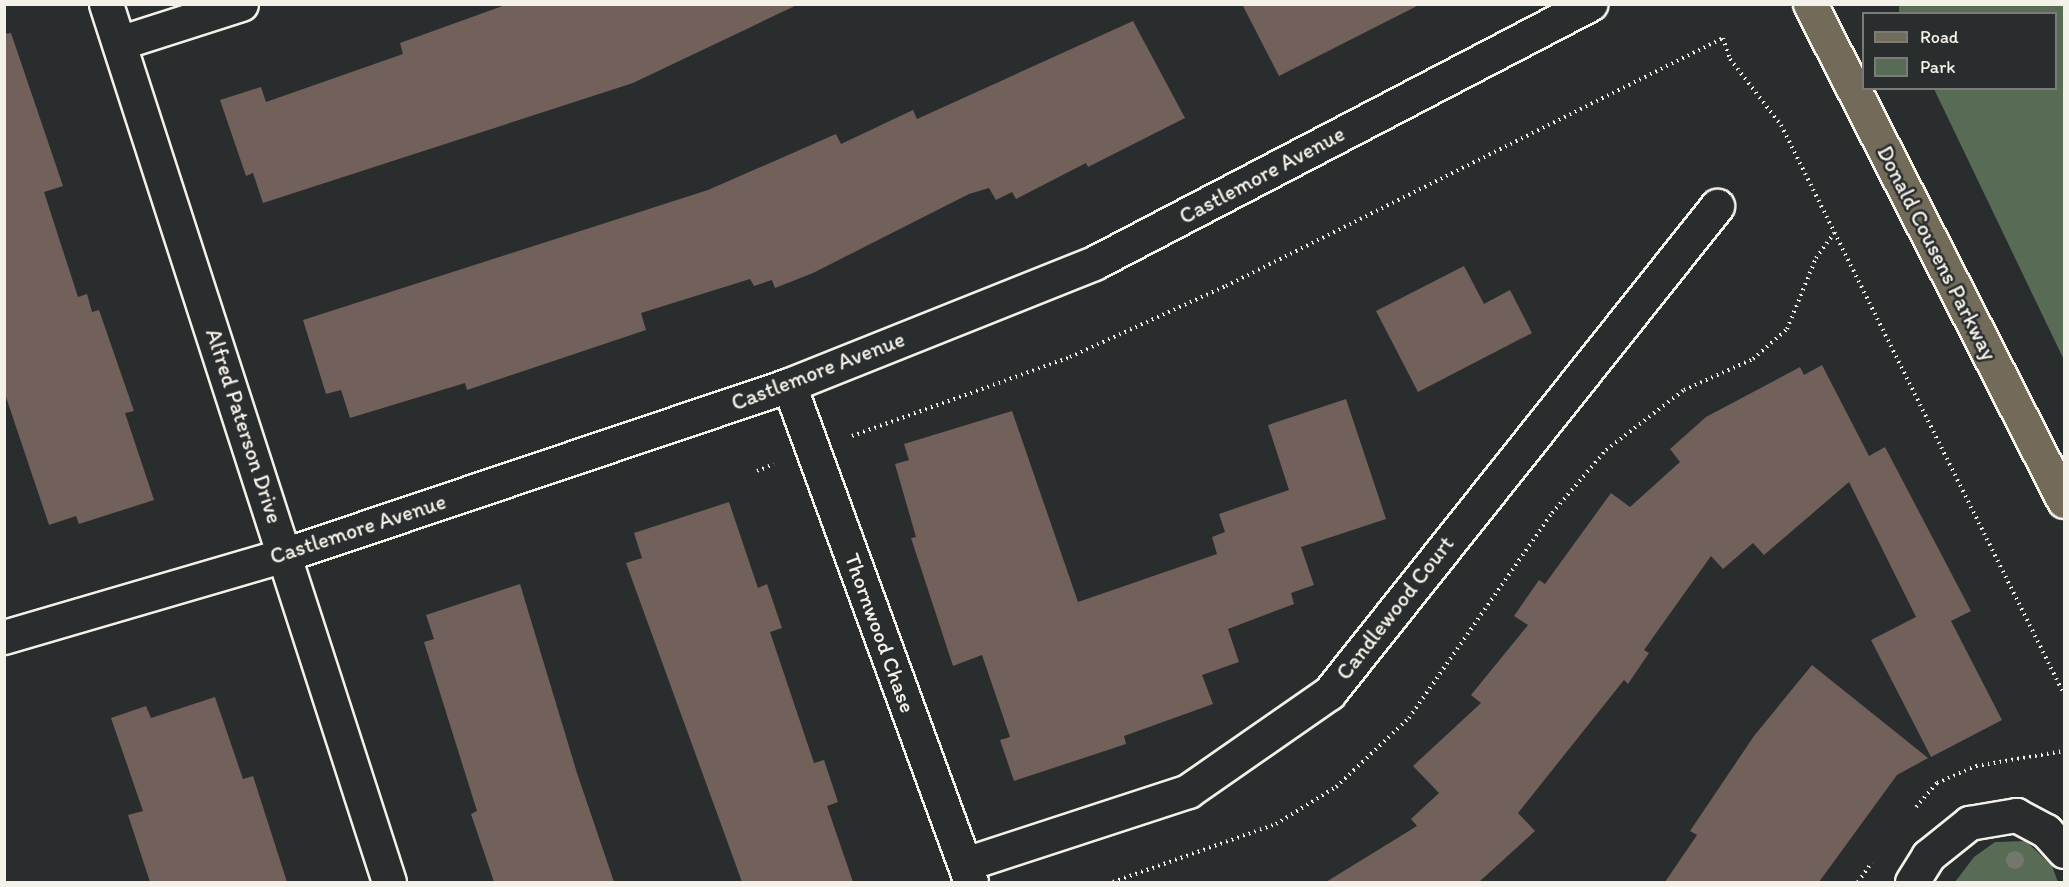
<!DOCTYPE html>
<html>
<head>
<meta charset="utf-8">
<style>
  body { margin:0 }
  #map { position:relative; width:2069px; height:887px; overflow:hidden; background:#2a2d2e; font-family:Itim,sans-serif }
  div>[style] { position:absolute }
  .green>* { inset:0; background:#586b54 }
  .building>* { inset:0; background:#72605a }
  .path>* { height:4px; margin-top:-2px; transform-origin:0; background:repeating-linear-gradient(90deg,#f4f1e8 0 1.5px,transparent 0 6px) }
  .roads { filter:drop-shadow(2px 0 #f4f1e8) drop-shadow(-2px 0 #f4f1e8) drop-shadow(0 2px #f4f1e8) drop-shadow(0 -2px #f4f1e8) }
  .minor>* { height:33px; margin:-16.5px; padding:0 16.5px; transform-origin:16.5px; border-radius:16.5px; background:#2a2d2e }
  .major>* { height:33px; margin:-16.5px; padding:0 16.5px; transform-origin:16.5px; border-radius:16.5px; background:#726b5a }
  .trees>* { width:18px; height:18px; margin:-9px; border-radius:50%; background:#73786f }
  span { translate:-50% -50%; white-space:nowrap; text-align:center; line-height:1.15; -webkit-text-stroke:5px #2a2d2e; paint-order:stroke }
  .street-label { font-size:22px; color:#f4f1e8 }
  .frame { position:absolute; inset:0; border:6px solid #f4f1e8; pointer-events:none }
  .legend { position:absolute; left:1862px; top:12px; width:195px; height:78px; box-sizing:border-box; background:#2a2d2e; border:2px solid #7b7b78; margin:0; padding:8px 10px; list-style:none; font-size:18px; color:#f4f1e8 }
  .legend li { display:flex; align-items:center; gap:12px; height:30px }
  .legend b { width:30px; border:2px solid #7b7b78 }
</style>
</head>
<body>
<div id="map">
  <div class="green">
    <i style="clip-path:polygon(1899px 5px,2064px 5px,2064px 360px,1934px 89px,2056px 88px,2056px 14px,1899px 13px)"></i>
    <i style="clip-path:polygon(2026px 841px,2052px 866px,2058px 882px,1955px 882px,1974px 857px,1995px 842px)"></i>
  </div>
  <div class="building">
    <i style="clip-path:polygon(508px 4px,799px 4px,633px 83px,263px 203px,253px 173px,246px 176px,220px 100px,261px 87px,266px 102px,403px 54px,400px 43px)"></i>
    <i style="clip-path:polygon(1242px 4px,1421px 4px,1279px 76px)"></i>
    <i style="clip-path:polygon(1133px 21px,1185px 118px,1088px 167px,1086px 163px,1016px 199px,1012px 192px,996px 200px,989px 188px,969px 194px,813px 273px,775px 288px,772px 280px,754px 286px,750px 279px,641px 313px,646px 330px,467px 390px,465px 383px,350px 418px,341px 390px,326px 394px,303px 320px,708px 190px,836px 134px,841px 144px,913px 110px,917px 119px)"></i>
    <i style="clip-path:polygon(11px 33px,63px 186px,44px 192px,78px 297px,87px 294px,92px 312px,99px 310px,134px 411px,125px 413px,154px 500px,79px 524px,76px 516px,49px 525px,4px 391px,4px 34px)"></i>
    <i style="clip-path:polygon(1464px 266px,1484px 304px,1510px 290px,1532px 333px,1418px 392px,1376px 311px)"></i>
    <i style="clip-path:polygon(1822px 365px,1869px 456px,1885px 447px,1971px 611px,1951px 621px,2002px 720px,1931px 757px,1871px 640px,1916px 617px,1849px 482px,1764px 555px,1753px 543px,1723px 569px,1711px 556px,1644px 650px,1649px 653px,1628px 684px,1624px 680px,1518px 813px,1535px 831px,1479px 882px,1326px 882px,1417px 826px,1411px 819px,1439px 793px,1413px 766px,1481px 703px,1471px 695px,1528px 625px,1514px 616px,1539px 580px,1545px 584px,1611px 493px,1630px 507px,1680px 462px,1670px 449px,1706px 417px,1800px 367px,1804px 375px)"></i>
    <i style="clip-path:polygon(1346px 399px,1386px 519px,1301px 547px,1314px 585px,1291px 593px,1294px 604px,1228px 629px,1239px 662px,1202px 675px,1213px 704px,1124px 736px,1126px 744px,1014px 781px,1000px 740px,1010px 737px,982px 655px,953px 666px,911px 538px,916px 537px,895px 464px,909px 460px,904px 444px,1012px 411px,1078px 602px,1217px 554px,1212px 537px,1225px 532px,1219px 514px,1289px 490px,1268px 425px)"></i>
    <i style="clip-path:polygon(729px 502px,758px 588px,767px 584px,782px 628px,770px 632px,814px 763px,824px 760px,838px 802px,827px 806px,853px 882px,742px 882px,626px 563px,642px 558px,634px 533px)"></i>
    <i style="clip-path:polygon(520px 584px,577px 773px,614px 882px,494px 882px,471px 814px,477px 811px,424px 642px,434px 639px,426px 615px)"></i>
    <i style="clip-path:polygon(1812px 665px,1928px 758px,1897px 775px,1819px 882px,1665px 882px,1697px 835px,1690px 831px,1754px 736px)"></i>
    <i style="clip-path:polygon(215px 697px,243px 779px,253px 776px,287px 882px,150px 882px,128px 815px,143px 811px,111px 718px,146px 706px,151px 718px)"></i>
  </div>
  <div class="path">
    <i style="left:852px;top:436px;width:232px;rotate:-19.9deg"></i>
    <i style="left:1070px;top:357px;width:171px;rotate:-24.5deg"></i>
    <i style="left:1226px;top:286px;width:555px;rotate:-26.52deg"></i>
    <i style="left:1723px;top:38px;width:22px;rotate:72deg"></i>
    <i style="left:1730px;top:59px;width:83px;rotate:52.3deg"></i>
    <i style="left:1781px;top:125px;width:635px;rotate:63.56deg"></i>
    <i style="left:757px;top:471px;width:18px;rotate:-22deg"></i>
    <i style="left:1916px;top:807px;width:32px;rotate:-49deg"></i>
    <i style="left:1937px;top:783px;width:43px;rotate:-23.6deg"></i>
    <i style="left:1976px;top:766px;width:89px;rotate:-9.7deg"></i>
    <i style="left:1113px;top:882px;width:173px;rotate:-19.6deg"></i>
    <i style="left:1276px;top:824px;width:70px;rotate:-31.7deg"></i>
    <i style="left:1336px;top:787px;width:100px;rotate:-43.4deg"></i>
    <i style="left:1409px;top:718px;width:250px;rotate:-55.1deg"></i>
    <i style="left:1552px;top:513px;width:83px;rotate:-49.4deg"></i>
    <i style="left:1606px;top:450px;width:98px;rotate:-37.6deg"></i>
    <i style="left:1684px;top:390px;width:76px;rotate:-24.2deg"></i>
    <i style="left:1753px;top:359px;width:45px;rotate:-41.4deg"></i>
    <i style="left:1787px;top:329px;width:77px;rotate:-67.8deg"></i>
    <i style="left:1816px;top:258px;width:31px;rotate:-54deg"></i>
    <i style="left:1858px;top:882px;width:24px;rotate:-55deg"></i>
  </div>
  <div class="roads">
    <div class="minor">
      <i style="left:106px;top:4px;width:922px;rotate:72.13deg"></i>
      <i style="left:119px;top:43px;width:128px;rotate:-17.7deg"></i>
      <i style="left:789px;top:385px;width:529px;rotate:69.89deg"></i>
      <i style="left:4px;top:637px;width:292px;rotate:-16.3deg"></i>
      <i style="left:284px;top:555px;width:533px;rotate:-18.6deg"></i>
      <i style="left:789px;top:385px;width:328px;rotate:-21.8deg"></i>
      <i style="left:1094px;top:263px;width:560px;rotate:-27.57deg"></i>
      <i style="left:965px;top:864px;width:235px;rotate:-18.1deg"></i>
      <i style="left:1188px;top:791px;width:172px;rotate:-34.8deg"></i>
      <i style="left:1329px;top:693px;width:623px;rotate:-51.46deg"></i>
      <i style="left:1912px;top:882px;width:31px;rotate:-58deg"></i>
      <i style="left:1928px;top:856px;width:53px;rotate:-38.8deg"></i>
      <i style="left:1969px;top:823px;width:48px;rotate:-9.7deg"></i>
      <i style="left:2016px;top:815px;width:34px;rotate:28deg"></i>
      <i style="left:2046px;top:831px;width:27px;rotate:48deg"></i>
    </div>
    <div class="major">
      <i style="left:1810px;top:4px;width:558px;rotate:62.93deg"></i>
    </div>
  </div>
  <div class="trees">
    <i style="left:2015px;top:860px"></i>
  </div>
  <div class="street-label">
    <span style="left:1262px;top:175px;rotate:-28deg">Castlemore Avenue</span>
    <span style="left:1937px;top:253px;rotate:63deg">Donald Cousens Parkway</span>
    <span style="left:818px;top:371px;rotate:-21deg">Castlemore Avenue</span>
    <span style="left:244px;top:426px;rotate:72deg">Alfred Paterson Drive</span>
    <span style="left:358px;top:529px;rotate:-18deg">Castlemore Avenue</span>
    <span style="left:1395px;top:608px;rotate:-52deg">Candlewood Court</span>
    <span style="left:880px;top:633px;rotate:70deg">Thornwood Chase</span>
  </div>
  <div class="frame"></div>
  <ul class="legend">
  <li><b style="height:8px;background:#726b5a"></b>Road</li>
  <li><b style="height:16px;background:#586b54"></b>Park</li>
  </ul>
</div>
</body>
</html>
